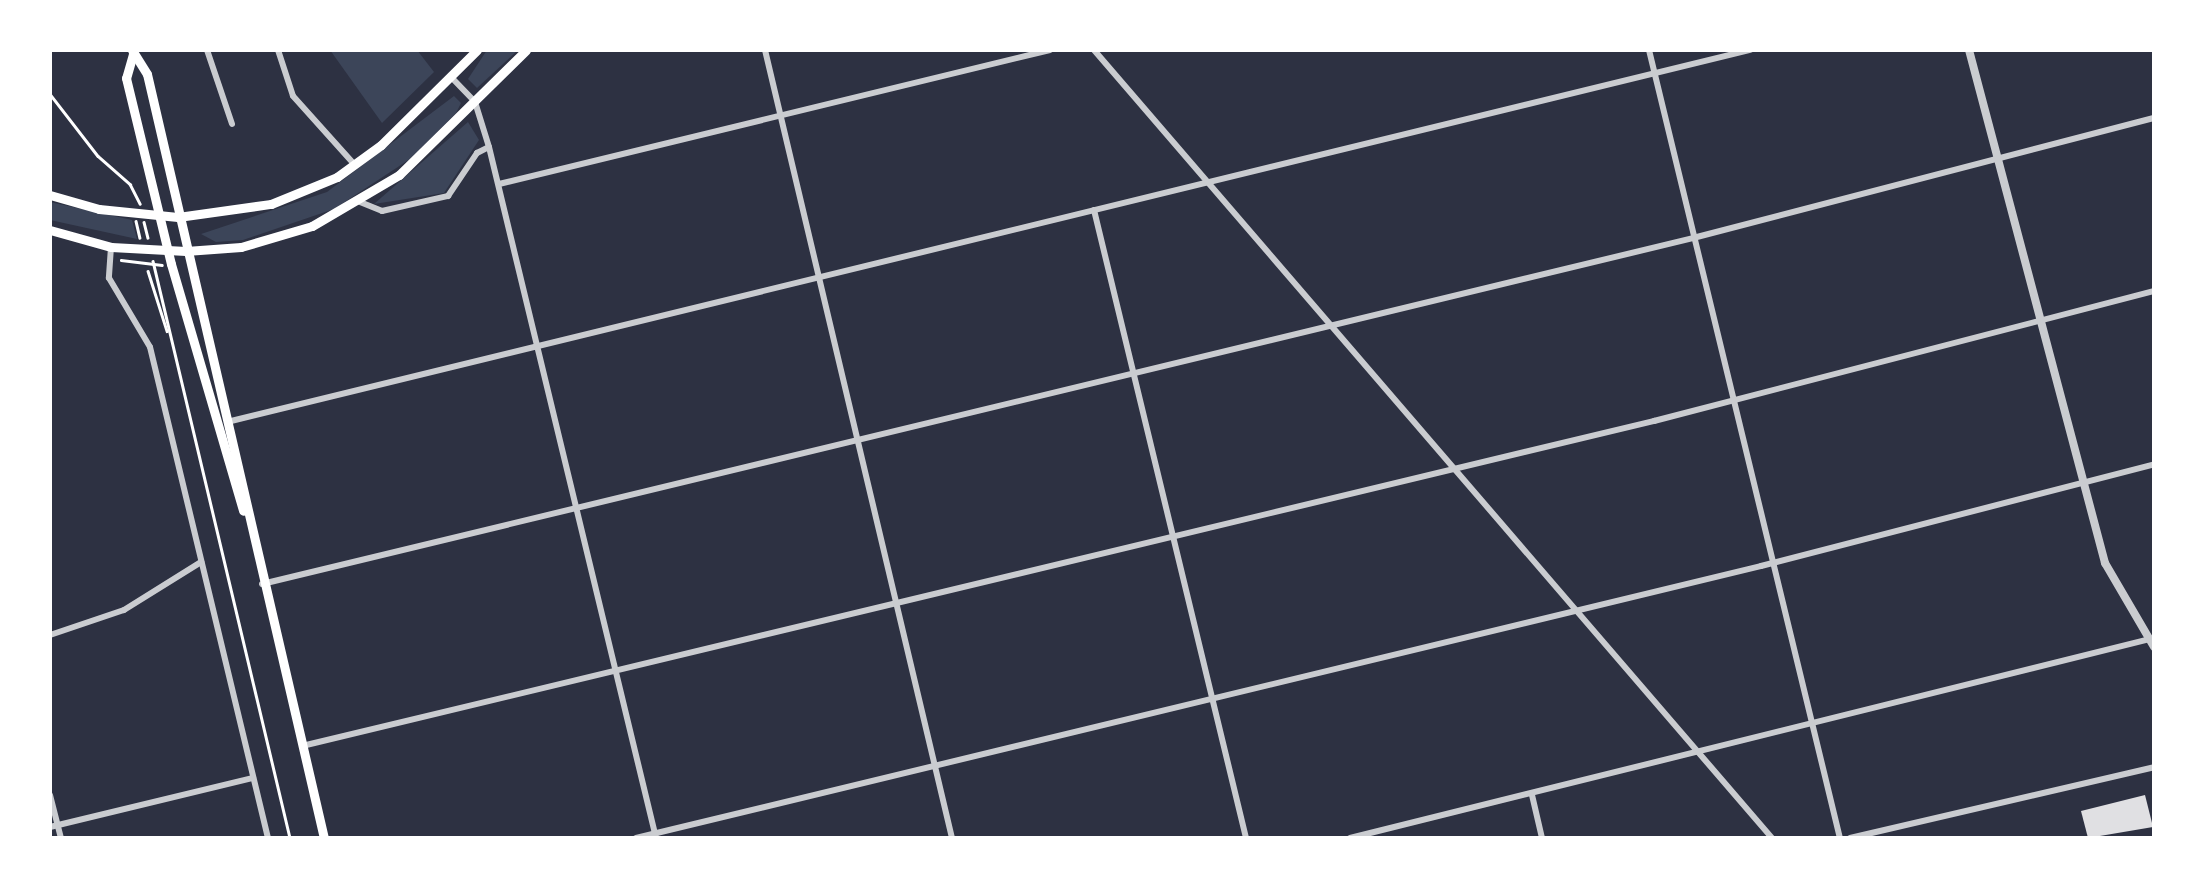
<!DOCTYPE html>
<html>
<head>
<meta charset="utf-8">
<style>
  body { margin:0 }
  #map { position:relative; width:2204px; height:888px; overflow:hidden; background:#2d3142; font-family:Signika,sans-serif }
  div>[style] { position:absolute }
  .green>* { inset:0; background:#3c4559 }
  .building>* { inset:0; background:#e0e0e3 }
  .path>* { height:2.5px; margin:-1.25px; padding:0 1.25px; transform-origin:1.25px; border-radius:1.25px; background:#fff }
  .minor>* { height:6px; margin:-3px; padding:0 3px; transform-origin:3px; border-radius:3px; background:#caccd0 }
  .tertiary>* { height:8px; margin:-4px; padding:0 4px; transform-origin:4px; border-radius:4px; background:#caccd0 }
  .secondary>* { height:9px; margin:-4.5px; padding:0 4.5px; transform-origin:4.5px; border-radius:4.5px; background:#fff }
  span { translate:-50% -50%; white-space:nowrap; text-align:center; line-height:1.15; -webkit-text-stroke:8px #fff; paint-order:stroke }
  .frame { position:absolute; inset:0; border:52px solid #fff; pointer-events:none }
</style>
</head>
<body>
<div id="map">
  <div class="green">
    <i style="clip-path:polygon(330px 50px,417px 50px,434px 72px,382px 123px)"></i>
    <i style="clip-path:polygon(487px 50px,518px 50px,477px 88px,468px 79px)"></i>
    <i style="clip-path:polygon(454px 96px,461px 103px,456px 113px,410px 159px,334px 209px,243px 240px,216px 242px,201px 234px,327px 192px)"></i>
    <i style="clip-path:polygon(468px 122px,479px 140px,444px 193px,374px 204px)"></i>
    <i style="clip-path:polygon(50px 202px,132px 220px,137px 239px,50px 220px)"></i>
  </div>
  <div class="building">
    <i style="clip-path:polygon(2145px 795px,2153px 827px,2088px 838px,2081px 811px)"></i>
  </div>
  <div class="path">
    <i style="left:50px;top:94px;width:78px;rotate:52.3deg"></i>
    <i style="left:98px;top:156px;width:43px;rotate:41.2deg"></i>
    <i style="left:130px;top:184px;width:22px;rotate:63deg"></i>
    <i style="left:136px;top:221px;width:17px;rotate:77deg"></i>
    <i style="left:144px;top:222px;width:16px;rotate:76deg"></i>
    <i style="left:121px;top:260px;width:41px;rotate:7deg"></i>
    <i style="left:153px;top:261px;width:593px;rotate:76.64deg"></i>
    <i style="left:148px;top:271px;width:63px;rotate:72.4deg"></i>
  </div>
  <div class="minor">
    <i style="left:207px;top:50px;width:78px;rotate:71.3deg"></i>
    <i style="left:278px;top:50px;width:48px;rotate:71.9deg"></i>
    <i style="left:293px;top:96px;width:91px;rotate:48.1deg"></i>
    <i style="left:765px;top:50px;width:810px;rotate:76.65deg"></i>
    <i style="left:1094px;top:50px;width:1040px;rotate:49.29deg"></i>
    <i style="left:1649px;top:50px;width:811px;rotate:76.38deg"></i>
    <i style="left:452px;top:78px;width:33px;rotate:46deg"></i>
    <i style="left:475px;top:102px;width:47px;rotate:72.7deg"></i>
    <i style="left:489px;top:147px;width:711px;rotate:76.41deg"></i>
    <i style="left:499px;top:184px;width:567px;rotate:-13.67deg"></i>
    <i style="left:360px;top:202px;width:24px;rotate:22deg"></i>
    <i style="left:382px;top:211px;width:68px;rotate:-12.8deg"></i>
    <i style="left:448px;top:196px;width:52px;rotate:-56deg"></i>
    <i style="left:477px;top:153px;width:13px;rotate:-27deg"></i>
    <i style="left:1094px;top:210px;width:646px;rotate:76.39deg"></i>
    <i style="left:111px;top:247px;width:31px;rotate:94deg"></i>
    <i style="left:109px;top:278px;width:80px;rotate:59.3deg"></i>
    <i style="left:150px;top:347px;width:505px;rotate:76.49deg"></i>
    <i style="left:227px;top:422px;width:1568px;rotate:-13.73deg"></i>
    <i style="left:262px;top:584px;width:1472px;rotate:-13.59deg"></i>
    <i style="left:1693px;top:238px;width:476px;rotate:-14.6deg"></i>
    <i style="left:50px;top:635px;width:78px;rotate:-18.7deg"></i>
    <i style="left:124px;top:610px;width:91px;rotate:-31.9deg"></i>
    <i style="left:302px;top:746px;width:1391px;rotate:-13.52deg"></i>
    <i style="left:1654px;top:421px;width:517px;rotate:-14.57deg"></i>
    <i style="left:50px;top:795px;width:44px;rotate:75.7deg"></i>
    <i style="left:1532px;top:795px;width:44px;rotate:76.9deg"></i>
    <i style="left:50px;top:827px;width:209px;rotate:-13.6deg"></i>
    <i style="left:636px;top:838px;width:1157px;rotate:-13.59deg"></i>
    <i style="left:1761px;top:566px;width:406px;rotate:-14.5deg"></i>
    <i style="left:1350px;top:838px;width:829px;rotate:-13.97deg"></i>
    <i style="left:1850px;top:838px;width:312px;rotate:-13.1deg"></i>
  </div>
  <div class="tertiary">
    <i style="left:1969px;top:50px;width:531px;rotate:75.15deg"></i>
    <i style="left:2105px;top:563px;width:97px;rotate:59.7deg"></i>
  </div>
  <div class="secondary">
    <i style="left:132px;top:50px;width:28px;rotate:58deg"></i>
    <i style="left:147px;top:74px;width:784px;rotate:76.96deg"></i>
    <i style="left:133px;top:54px;width:25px;rotate:106deg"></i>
    <i style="left:126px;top:78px;width:191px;rotate:76.4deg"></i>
    <i style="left:171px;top:264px;width:257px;rotate:73.7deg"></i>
    <i style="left:50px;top:195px;width:51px;rotate:15.9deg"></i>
    <i style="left:99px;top:209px;width:79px;rotate:5.8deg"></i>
    <i style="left:178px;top:217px;width:94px;rotate:-8deg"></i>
    <i style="left:271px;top:204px;width:71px;rotate:-22.2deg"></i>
    <i style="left:337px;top:177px;width:54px;rotate:-36deg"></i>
    <i style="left:381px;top:145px;width:135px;rotate:-44.7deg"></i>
    <i style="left:50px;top:230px;width:63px;rotate:15.6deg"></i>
    <i style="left:111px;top:247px;width:75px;rotate:3.1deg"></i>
    <i style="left:186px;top:251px;width:55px;rotate:-4.2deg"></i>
    <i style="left:241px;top:247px;width:74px;rotate:-16.5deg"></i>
    <i style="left:312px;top:226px;width:101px;rotate:-30.4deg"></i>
    <i style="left:399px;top:175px;width:178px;rotate:-44.5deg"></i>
  </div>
  <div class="frame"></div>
</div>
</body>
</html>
